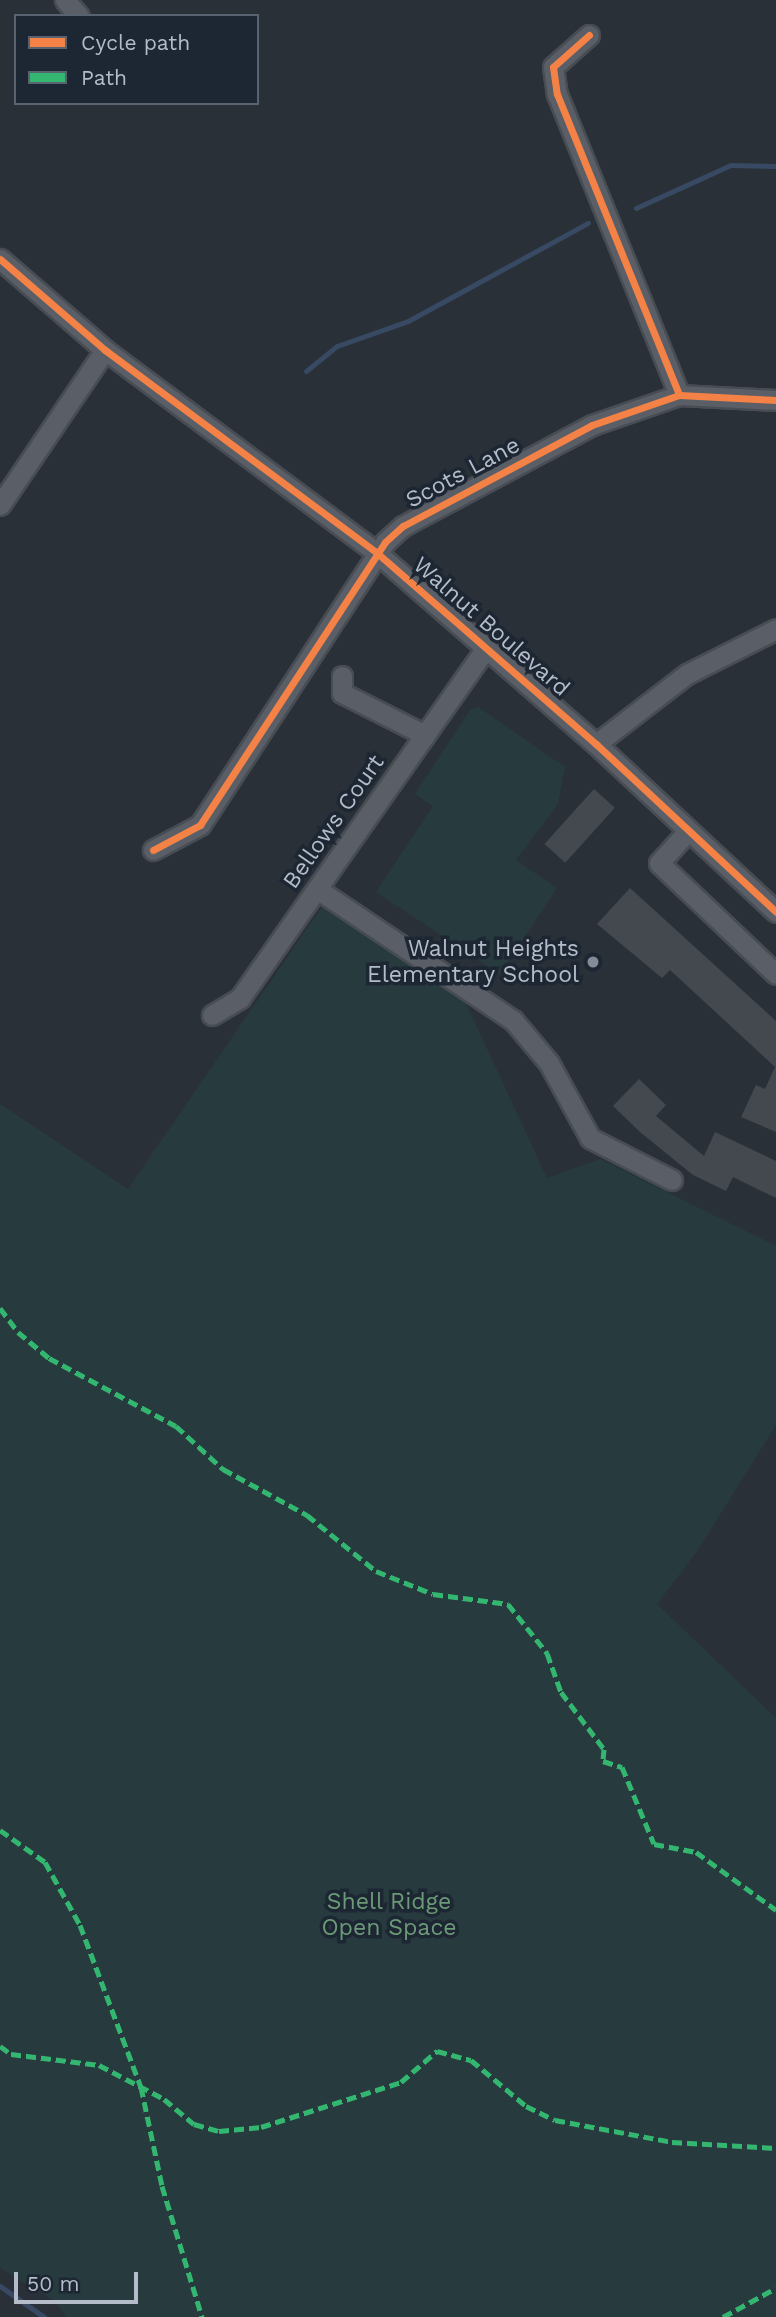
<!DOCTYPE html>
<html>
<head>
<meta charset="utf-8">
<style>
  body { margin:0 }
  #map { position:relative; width:776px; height:2317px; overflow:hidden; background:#2a3038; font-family:"Work Sans",sans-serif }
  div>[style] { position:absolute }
  .green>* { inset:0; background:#273a3e }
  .stream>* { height:5px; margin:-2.5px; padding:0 2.5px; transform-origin:2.5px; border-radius:2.5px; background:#384963 }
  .building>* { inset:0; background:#444950; transform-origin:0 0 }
  .roads { filter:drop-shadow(2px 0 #484c53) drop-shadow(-2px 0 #484c53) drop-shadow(0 2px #484c53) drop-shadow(0 -2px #484c53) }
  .minor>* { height:19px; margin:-9.5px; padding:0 9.5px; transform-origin:9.5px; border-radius:9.5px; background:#5a5e66 }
  .quiet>* { height:5px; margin-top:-2.5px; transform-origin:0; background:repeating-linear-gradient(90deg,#33b770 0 10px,transparent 0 15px) }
  .cycleway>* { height:7px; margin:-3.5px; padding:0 3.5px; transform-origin:3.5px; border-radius:3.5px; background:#f48246 }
  .dots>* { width:19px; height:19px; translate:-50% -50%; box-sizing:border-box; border:4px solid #1d2633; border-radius:50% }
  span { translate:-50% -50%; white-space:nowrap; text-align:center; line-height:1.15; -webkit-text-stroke:7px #1d2633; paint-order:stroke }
  .street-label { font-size:23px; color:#b4bcc9 }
  .poi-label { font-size:23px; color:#b4bcc9 }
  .right { translate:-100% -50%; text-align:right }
  .park-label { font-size:23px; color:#6b9a76 }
  .legend { position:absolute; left:14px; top:14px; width:245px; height:91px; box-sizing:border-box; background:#1d2633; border:2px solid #59626f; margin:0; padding:9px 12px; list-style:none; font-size:21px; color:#b4bcc9 }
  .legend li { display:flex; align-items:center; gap:14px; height:35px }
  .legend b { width:35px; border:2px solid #59626f }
  .scale { position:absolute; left:14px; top:2272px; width:124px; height:32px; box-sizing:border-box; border:4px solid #b4bcc9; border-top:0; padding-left:9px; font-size:21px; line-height:24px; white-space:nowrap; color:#b4bcc9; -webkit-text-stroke:5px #1d2633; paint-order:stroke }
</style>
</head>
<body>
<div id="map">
  <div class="green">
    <i style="clip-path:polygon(478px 707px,565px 767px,558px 804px,516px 860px,557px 888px,500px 974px,376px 892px,433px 806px,415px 794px,470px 710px)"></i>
    <i style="clip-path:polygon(323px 905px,463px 997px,547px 1178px,600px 1159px,776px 1246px,776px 1425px,698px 1550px,657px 1604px,776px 1718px,776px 2317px,66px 2317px,55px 2301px,0 2268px,0 1104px,128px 1189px)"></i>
  </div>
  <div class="stream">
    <i style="left:636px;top:208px;width:104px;rotate:-24.4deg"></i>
    <i style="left:731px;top:165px;width:45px;rotate:1.3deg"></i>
    <i style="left:306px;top:371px;width:40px;rotate:-39deg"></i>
    <i style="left:337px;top:346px;width:75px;rotate:-19.4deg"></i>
    <i style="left:408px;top:321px;width:205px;rotate:-28.6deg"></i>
    <i style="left:0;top:2286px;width:54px;rotate:35.2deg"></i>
  </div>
  <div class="building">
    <i style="left:594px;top:789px;width:28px;height:74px;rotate:42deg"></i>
    <i style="clip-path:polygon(630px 888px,776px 1021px,776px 1132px,741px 1117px,756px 1085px,765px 1089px,775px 1067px,670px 970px,662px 978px,597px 924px)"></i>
    <i style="clip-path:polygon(639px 1079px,666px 1105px,656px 1116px,704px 1156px,715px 1132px,776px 1161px,776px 1198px,733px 1177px,726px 1191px,693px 1175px,640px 1132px,613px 1106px)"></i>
  </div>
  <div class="roads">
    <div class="minor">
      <i style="left:65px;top:0;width:21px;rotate:49deg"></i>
      <i style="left:589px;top:35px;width:48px;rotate:138.4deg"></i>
      <i style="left:553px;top:67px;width:27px;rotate:82deg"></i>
      <i style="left:557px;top:94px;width:325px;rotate:67.9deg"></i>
      <i style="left:0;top:259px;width:139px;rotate:40.9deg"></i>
      <i style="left:105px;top:350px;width:339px;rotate:36.7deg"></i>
      <i style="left:377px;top:553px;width:291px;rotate:41.1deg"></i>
      <i style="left:596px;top:744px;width:246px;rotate:43deg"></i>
      <i style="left:0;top:505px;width:187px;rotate:-55.9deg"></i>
      <i style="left:342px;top:676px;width:17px;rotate:90deg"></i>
      <i style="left:342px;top:693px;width:93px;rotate:26.8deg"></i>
      <i style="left:596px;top:744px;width:115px;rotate:-37.6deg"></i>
      <i style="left:687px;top:674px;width:100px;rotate:-26.8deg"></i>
      <i style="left:688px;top:831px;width:43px;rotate:132.2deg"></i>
      <i style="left:659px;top:863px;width:161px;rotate:43.5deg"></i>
      <i style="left:153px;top:850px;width:53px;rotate:-28deg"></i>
      <i style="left:200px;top:825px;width:338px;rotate:-56.8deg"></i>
      <i style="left:385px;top:542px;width:24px;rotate:-42deg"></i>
      <i style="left:403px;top:526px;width:214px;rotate:-28.1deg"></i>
      <i style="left:592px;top:425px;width:92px;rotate:-19deg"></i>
      <i style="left:679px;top:395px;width:97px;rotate:3deg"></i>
      <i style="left:317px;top:889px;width:236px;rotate:33.8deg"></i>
      <i style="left:513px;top:1020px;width:56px;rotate:50.1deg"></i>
      <i style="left:549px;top:1063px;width:85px;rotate:61.3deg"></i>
      <i style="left:590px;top:1138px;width:92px;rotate:27.1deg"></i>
      <i style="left:212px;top:1015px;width:33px;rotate:-31deg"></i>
      <i style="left:240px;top:998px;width:429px;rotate:-54.9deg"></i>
    </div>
  </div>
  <div class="quiet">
    <i style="left:0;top:1308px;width:30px;rotate:53deg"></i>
    <i style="left:18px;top:1332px;width:40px;rotate:40deg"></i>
    <i style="left:49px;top:1358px;width:144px;rotate:28.2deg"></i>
    <i style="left:176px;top:1426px;width:64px;rotate:42.5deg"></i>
    <i style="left:223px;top:1469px;width:96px;rotate:28.7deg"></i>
    <i style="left:307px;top:1515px;width:89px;rotate:39.1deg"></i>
    <i style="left:376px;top:1571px;width:61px;rotate:22deg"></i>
    <i style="left:433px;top:1594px;width:76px;rotate:7.6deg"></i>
    <i style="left:508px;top:1604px;width:63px;rotate:51.5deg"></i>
    <i style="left:547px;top:1653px;width:41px;rotate:70.3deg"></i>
    <i style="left:561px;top:1692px;width:71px;rotate:53deg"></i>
    <i style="left:604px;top:1749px;width:12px;rotate:95deg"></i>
    <i style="left:603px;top:1761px;width:20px;rotate:18deg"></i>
    <i style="left:622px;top:1767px;width:83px;rotate:67.4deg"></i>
    <i style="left:654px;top:1844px;width:43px;rotate:10.8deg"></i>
    <i style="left:696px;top:1852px;width:99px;rotate:35.9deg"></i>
    <i style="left:0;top:1830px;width:55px;rotate:35.4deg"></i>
    <i style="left:45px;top:1862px;width:72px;rotate:60.9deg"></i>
    <i style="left:80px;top:1925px;width:173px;rotate:69.4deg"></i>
    <i style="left:141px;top:2087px;width:101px;rotate:78deg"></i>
    <i style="left:162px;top:2186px;width:137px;rotate:73deg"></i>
    <i style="left:0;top:2046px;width:14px;rotate:36deg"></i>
    <i style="left:11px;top:2054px;width:89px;rotate:7.1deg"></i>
    <i style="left:99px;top:2065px;width:73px;rotate:27.6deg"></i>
    <i style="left:164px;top:2099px;width:39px;rotate:40deg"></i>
    <i style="left:194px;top:2124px;width:26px;rotate:16deg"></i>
    <i style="left:219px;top:2131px;width:42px;rotate:-5.4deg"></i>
    <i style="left:261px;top:2127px;width:147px;rotate:-17.8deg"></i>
    <i style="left:401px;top:2082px;width:48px;rotate:-40.7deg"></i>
    <i style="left:437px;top:2051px;width:35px;rotate:15deg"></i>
    <i style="left:471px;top:2060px;width:72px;rotate:39.9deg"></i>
    <i style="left:526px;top:2106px;width:32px;rotate:26deg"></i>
    <i style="left:555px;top:2120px;width:119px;rotate:10.6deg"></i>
    <i style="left:672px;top:2142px;width:104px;rotate:3.3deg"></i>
    <i style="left:723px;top:2317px;width:60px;rotate:-28.7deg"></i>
  </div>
  <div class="cycleway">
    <i style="left:589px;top:35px;width:48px;rotate:138.4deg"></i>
    <i style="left:553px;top:67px;width:27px;rotate:82deg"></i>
    <i style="left:557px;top:94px;width:325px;rotate:67.9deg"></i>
    <i style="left:0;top:259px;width:139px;rotate:40.9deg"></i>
    <i style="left:105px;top:350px;width:339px;rotate:36.7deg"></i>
    <i style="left:377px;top:553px;width:291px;rotate:41.1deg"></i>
    <i style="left:596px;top:744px;width:246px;rotate:43deg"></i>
    <i style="left:153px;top:850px;width:53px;rotate:-28deg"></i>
    <i style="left:200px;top:825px;width:338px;rotate:-56.8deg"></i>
    <i style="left:385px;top:542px;width:24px;rotate:-42deg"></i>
    <i style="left:403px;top:526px;width:214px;rotate:-28.1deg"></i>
    <i style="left:592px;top:425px;width:92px;rotate:-19deg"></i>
    <i style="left:679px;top:395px;width:97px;rotate:3deg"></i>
  </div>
  <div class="dots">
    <i style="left:593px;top:962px;background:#848b96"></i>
  </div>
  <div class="street-label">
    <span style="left:463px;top:473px;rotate:-28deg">Scots Lane</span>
    <span style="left:491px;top:627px;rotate:41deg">Walnut Boulevard</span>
    <span style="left:334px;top:822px;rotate:-55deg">Bellows Court</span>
  </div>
  <div class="poi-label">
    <span class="right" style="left:579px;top:962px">Walnut Heights<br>Elementary School</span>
  </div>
  <div class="park-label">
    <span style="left:389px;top:1915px">Shell Ridge<br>Open Space</span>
  </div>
  <ul class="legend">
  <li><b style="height:9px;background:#f48246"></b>Cycle path</li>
  <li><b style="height:9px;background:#33b770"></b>Path</li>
  </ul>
  <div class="scale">50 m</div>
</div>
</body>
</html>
